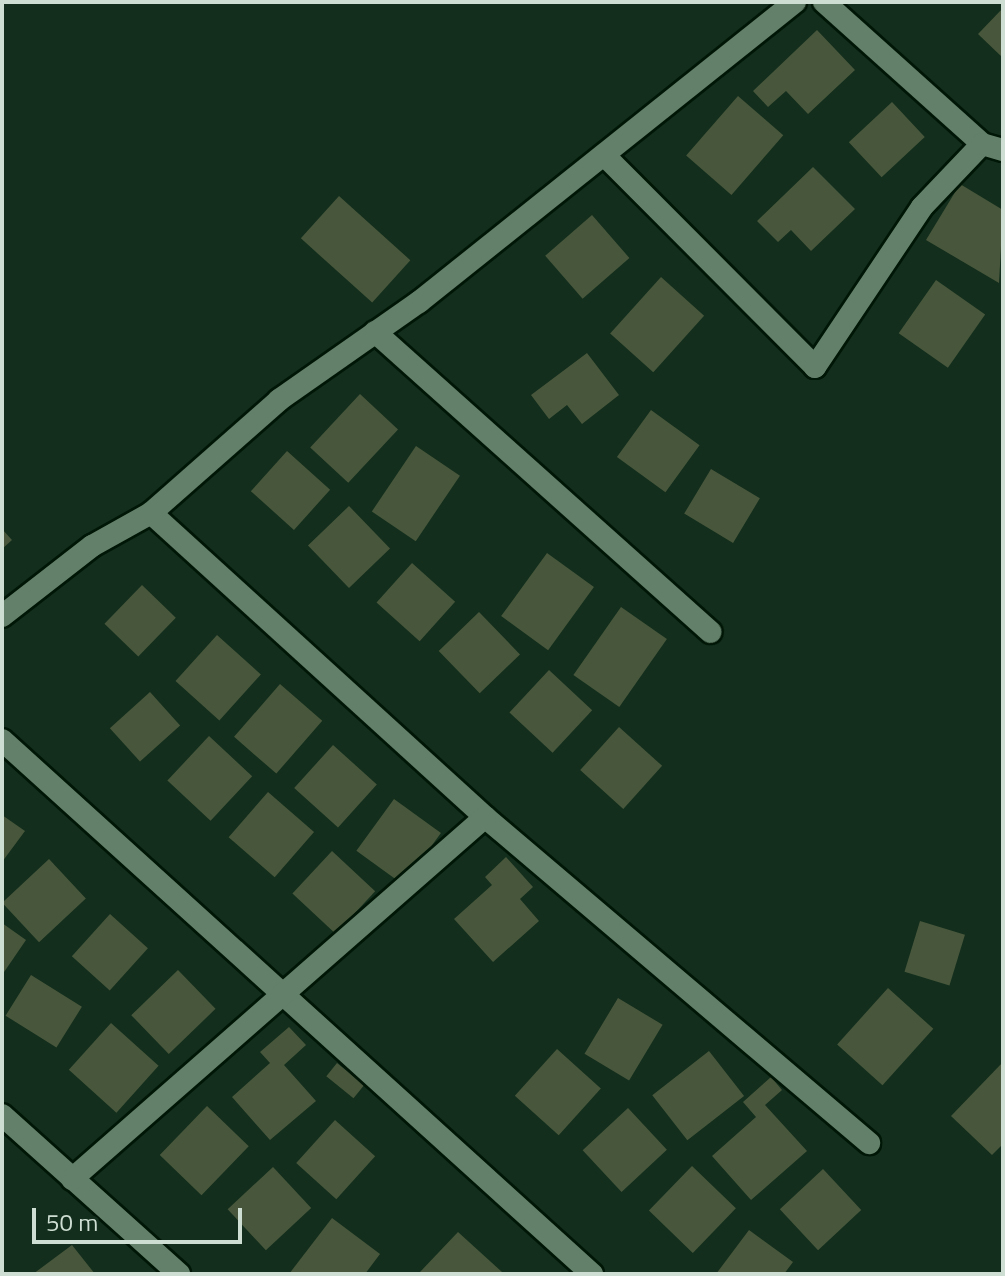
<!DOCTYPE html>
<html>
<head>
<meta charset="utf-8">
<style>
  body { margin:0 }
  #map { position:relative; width:1005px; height:1276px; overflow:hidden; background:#132e1c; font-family:"Titillium Web",sans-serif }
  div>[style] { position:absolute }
  .building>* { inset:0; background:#48573c; transform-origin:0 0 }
  .roads { filter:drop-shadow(2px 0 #001606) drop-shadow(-2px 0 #001606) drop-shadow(0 2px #001606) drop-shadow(0 -2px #001606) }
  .minor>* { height:22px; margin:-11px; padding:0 11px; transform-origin:11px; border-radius:11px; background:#63806a }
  span { translate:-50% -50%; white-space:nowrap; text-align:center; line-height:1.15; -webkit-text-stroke:6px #132e1c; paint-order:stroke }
  .frame { position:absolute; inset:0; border:4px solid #ceded2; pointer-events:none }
  .scale { position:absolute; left:32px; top:1208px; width:210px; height:36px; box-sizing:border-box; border:4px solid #ceded2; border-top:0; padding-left:10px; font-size:24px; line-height:28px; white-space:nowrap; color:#ceded2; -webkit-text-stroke:6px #132e1c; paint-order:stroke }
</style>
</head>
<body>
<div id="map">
  <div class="building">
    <i style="clip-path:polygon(1003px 8px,1003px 58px,978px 34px)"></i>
    <i style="clip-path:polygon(817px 30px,855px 70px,808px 114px,786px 91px,768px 107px,753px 91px)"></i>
    <i style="left:738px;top:96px;width:60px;height:79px;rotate:41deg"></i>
    <i style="left:892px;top:102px;width:48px;height:59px;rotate:47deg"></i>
    <i style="clip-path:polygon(813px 167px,855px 209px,811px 251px,791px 230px,778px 242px,757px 221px)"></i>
    <i style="clip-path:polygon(960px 184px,1003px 210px,999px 283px,926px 240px)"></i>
    <i style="left:339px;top:196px;width:96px;height:57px;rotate:42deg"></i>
    <i style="left:592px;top:215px;width:57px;height:62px;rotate:49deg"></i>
    <i style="left:661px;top:277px;width:58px;height:76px;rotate:42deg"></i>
    <i style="left:936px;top:280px;width:60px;height:65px;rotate:35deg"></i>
    <i style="clip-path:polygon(587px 353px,619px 395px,582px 424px,567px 405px,549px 419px,531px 395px)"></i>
    <i style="left:360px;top:394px;width:52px;height:73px;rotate:43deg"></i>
    <i style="left:651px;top:410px;width:60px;height:58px;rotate:36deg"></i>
    <i style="left:416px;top:446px;width:53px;height:79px;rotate:34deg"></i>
    <i style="left:287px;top:451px;width:58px;height:54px;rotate:42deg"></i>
    <i style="left:711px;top:469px;width:57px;height:52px;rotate:31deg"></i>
    <i style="left:349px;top:506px;width:59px;height:57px;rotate:46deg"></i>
    <i style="clip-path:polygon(2px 529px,12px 540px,2px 549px)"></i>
    <i style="left:547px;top:553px;width:58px;height:78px;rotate:36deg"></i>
    <i style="left:412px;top:563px;width:58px;height:53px;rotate:42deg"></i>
    <i style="left:142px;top:585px;width:47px;height:54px;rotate:44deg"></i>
    <i style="left:621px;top:607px;width:56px;height:83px;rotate:35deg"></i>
    <i style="left:479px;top:612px;width:59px;height:56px;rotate:46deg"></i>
    <i style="left:217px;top:635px;width:59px;height:62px;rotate:42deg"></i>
    <i style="left:549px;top:670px;width:59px;height:58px;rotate:43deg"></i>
    <i style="left:280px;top:684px;width:56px;height:70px;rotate:41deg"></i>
    <i style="left:150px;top:692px;width:45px;height:54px;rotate:48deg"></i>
    <i style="left:619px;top:727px;width:58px;height:58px;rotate:42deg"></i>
    <i style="left:209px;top:736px;width:59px;height:61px;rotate:43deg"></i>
    <i style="left:333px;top:745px;width:59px;height:58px;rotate:42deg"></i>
    <i style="left:268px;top:792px;width:61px;height:60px;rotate:41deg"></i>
    <i style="left:394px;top:799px;width:58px;height:64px;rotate:36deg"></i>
    <i style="clip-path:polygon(2px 815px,25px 831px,2px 862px)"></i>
    <i style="left:332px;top:851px;width:59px;height:58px;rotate:43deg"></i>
    <i style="clip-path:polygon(506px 857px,533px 887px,520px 899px,539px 921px,493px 962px,454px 919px,492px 885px,485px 877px)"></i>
    <i style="left:49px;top:859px;width:54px;height:64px;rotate:47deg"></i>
    <i style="left:110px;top:914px;width:51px;height:57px;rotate:42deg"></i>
    <i style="left:920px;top:921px;width:47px;height:53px;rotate:17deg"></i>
    <i style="clip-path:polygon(2px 923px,26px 940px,2px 975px)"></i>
    <i style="left:178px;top:970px;width:54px;height:65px;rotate:46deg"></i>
    <i style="left:31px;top:975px;width:60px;height:48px;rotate:32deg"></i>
    <i style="left:888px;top:988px;width:61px;height:76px;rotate:42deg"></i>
    <i style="left:618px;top:998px;width:52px;height:65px;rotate:31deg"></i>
    <i style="left:111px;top:1023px;width:64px;height:63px;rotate:42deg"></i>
    <i style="clip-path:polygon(289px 1027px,306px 1045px,284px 1065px,316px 1101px,270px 1140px,232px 1097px,270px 1063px,260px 1052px)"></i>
    <i style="left:557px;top:1049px;width:59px;height:63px;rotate:42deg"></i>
    <i style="left:709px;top:1051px;width:57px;height:72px;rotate:52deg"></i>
    <i style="clip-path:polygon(1003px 1062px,1003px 1144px,992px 1155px,951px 1116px)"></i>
    <i style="left:337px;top:1063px;width:35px;height:17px;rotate:39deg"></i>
    <i style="clip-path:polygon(771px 1077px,782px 1090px,765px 1105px,807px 1151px,751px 1200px,712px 1156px,756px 1117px,743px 1102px)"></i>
    <i style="left:207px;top:1106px;width:58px;height:68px;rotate:44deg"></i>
    <i style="left:628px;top:1108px;width:57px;height:62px;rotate:47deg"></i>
    <i style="left:335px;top:1120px;width:54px;height:58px;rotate:42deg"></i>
    <i style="left:692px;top:1166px;width:61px;height:62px;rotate:44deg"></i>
    <i style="left:273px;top:1167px;width:56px;height:62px;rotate:47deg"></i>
    <i style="left:823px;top:1169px;width:56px;height:59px;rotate:47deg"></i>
    <i style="clip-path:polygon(332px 1218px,380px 1254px,365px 1274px,289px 1274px)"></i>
    <i style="clip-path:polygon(749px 1230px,793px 1262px,784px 1274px,716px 1274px)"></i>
    <i style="clip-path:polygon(458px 1232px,502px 1272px,500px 1274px,420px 1272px)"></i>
    <i style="clip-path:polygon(72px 1245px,95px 1274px,33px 1274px)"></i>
  </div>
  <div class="roads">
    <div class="minor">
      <i style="left:824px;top:2px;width:212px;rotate:41.9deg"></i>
      <i style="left:604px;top:155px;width:299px;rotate:45.1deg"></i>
      <i style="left:815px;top:367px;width:192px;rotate:-56.2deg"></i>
      <i style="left:922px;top:207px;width:87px;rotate:-46.4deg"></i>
      <i style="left:982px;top:144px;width:22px;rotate:16deg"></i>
      <i style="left:375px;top:332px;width:450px;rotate:41.8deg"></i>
      <i style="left:151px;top:513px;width:452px;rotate:42.3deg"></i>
      <i style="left:485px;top:817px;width:504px;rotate:40.33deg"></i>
      <i style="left:2px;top:616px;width:114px;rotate:-37.9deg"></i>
      <i style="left:92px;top:546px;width:68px;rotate:-29.2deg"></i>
      <i style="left:151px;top:513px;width:171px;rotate:-41.4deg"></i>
      <i style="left:279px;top:400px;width:171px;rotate:-35deg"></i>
      <i style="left:419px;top:302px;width:481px;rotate:-38.6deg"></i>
      <i style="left:2px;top:740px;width:796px;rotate:42.15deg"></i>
      <i style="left:2px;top:1115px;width:238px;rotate:41.9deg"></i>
      <i style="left:72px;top:1179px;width:549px;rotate:-41.23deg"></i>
    </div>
  </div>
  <div class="frame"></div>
  <div class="scale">50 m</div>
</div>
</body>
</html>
